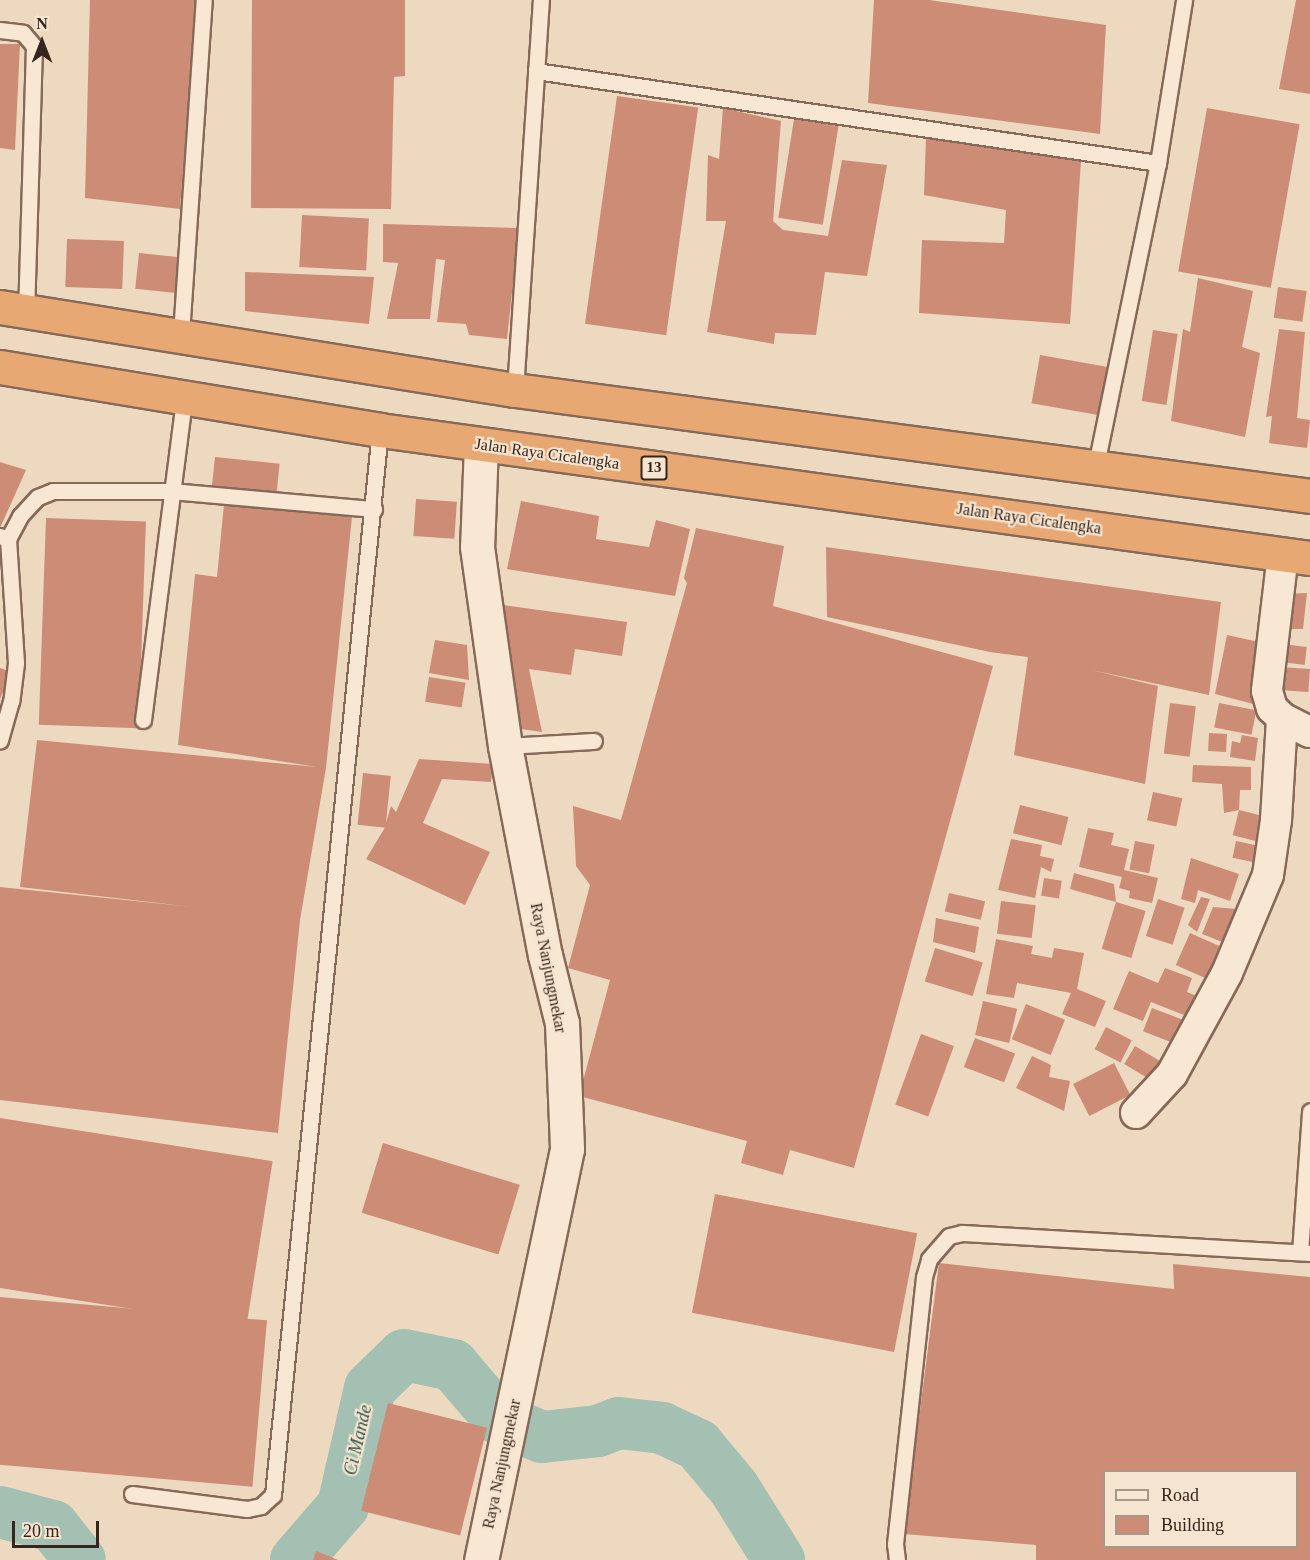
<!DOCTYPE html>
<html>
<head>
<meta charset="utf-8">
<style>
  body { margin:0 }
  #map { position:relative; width:1310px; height:1560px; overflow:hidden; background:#edd9c0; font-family:"Times New Roman",serif }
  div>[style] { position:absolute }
  .river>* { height:52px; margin:-26px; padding:0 26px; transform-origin:26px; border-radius:26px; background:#a3c0b2 }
  .building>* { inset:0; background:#cc8c76; transform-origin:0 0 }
  .roads { filter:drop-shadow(2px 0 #866958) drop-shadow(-2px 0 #866958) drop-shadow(0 2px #866958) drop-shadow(0 -2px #866958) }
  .service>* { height:15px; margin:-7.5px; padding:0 7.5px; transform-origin:7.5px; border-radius:7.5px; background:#f8e7d3 }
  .minor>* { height:30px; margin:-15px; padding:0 15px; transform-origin:15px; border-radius:15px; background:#f8e7d3 }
  .tertiary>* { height:33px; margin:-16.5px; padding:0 16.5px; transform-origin:16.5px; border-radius:16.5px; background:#f8e7d3 }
  .trunk>* { height:33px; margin:-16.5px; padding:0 16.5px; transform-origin:16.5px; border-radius:16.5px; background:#e8a874 }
  span { translate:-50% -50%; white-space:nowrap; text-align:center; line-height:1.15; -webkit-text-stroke:4.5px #f5e4cf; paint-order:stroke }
  .shield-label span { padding:2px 4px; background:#f5e4cf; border:2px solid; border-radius:4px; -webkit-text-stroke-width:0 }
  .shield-label { font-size:15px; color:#36251c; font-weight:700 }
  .street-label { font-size:16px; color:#36251c }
  .water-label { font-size:18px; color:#2c564c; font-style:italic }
  .legend { position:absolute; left:1103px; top:1470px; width:195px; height:78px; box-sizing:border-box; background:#f5e4cf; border:2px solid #a99887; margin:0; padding:8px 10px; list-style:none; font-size:18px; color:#36251c }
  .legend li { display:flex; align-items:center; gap:12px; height:30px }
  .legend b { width:30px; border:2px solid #a99887 }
  .north { position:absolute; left:12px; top:12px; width:60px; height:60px; -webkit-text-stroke:4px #f5e4cf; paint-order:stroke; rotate:0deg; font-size:16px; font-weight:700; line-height:24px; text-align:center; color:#36251c }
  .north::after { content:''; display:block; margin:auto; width:21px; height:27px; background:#36251c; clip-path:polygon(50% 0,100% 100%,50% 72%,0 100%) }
  .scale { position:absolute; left:12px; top:1521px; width:87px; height:27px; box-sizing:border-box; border:3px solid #36251c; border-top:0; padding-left:8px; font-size:18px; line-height:21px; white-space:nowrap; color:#36251c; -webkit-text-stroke:4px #f5e4cf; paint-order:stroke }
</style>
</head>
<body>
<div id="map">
  <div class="river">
    <i style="left:0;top:1512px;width:55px;rotate:14.8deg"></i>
    <i style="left:53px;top:1526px;width:43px;rotate:51.5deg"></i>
    <i style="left:296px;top:1560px;width:72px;rotate:-49deg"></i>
    <i style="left:343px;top:1506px;width:121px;rotate:-77.1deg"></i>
    <i style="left:370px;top:1388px;width:47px;rotate:-44.1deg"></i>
    <i style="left:404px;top:1355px;width:50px;rotate:11.5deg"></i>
    <i style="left:453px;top:1365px;width:70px;rotate:49.7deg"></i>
    <i style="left:498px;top:1418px;width:48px;rotate:23.4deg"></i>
    <i style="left:542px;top:1437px;width:56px;rotate:-6.1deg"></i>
    <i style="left:598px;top:1431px;width:22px;rotate:-21deg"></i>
    <i style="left:619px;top:1423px;width:43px;rotate:6.6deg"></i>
    <i style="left:662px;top:1428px;width:40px;rotate:25deg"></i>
    <i style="left:698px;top:1445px;width:56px;rotate:50.1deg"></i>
    <i style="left:734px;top:1488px;width:85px;rotate:58deg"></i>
  </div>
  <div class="building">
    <i style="clip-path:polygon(90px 0,196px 0,180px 209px,85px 198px)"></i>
    <i style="clip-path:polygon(252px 0,405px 0,405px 76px,394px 77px,391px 209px,251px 208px)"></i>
    <i style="clip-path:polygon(874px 0,929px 0,1106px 25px,1100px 134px,868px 103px)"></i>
    <i style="clip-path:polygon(1296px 0,1310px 0,1310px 94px,1279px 89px)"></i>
    <i style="clip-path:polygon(0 44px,20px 44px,15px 150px,0 148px)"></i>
    <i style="left:617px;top:96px;width:82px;height:230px;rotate:8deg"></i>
    <i style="clip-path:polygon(723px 108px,781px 121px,773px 221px,783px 230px,828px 236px,842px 160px,887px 165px,867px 276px,825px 272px,816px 335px,775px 333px,774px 344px,707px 332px,726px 221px,706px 221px,708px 155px,719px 159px)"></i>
    <i style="left:1207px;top:108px;width:94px;height:166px;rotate:10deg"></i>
    <i style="left:794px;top:119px;width:45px;height:100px;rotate:9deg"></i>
    <i style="clip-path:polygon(926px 138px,1081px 161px,1070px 324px,919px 313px,922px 240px,1004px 243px,1006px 210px,924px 195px)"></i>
    <i style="left:302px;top:215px;width:67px;height:52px;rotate:3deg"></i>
    <i style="clip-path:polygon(383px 224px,519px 228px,507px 339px,469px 335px,466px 324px,437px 322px,445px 260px,436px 259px,430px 319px,387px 319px,398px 263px,383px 262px)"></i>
    <i style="left:67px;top:239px;width:57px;height:48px;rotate:2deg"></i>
    <i style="left:139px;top:253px;width:41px;height:36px;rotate:6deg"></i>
    <i style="clip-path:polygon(245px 272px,374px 277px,369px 324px,245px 311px)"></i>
    <i style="clip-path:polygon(1198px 278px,1253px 291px,1242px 347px,1260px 353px,1245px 437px,1171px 421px,1183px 329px,1190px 332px)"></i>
    <i style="left:1278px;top:287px;width:29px;height:31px;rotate:8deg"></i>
    <i style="clip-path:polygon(1279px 329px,1305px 332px,1297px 418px,1310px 420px,1307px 448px,1269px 443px,1272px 416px,1266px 417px)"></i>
    <i style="left:1153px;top:330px;width:25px;height:72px;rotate:9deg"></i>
    <i style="left:1040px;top:355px;width:69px;height:49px;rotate:10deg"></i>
    <i style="left:215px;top:457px;width:65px;height:31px;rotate:6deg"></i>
    <i style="clip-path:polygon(0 462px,26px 470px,0 528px)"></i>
    <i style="left:416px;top:499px;width:41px;height:37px;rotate:4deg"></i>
    <i style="clip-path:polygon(521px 501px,599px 516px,596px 539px,649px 547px,656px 520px,690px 529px,675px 596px,507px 569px)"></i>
    <i style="clip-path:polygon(224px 504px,352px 517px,326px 768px,300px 920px,278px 1133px,0 1100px,0 887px,193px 907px,20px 887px,37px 740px,317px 767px,178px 745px,195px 574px,217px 577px)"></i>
    <i style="left:46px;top:518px;width:100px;height:207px;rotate:2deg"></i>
    <i style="clip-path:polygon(696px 528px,784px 546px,773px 606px,993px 666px,854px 1168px,790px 1150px,783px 1175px,741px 1163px,747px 1141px,579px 1096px,610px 980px,568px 968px,590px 885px,576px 866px,573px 806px,621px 820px,687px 583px,684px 578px)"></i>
    <i style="clip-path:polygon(826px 547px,1221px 602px,1209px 695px,1091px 670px,1158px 686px,1145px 784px,1014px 755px,1028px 657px,990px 652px,827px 617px)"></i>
    <i style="clip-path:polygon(1307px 593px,1303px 629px,1278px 629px,1283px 594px)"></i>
    <i style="clip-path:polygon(496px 604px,627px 622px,622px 656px,575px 649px,571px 675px,529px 669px,542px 732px,521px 729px)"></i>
    <i style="clip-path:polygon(1227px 635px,1268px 644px,1261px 706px,1215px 694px)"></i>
    <i style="clip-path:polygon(435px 640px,467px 645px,469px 680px,429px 673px)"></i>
    <i style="left:1282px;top:644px;width:25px;height:18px;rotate:7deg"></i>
    <i style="left:1280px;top:667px;width:30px;height:23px;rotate:4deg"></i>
    <i style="clip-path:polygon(0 668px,12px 672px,0 699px)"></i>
    <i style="left:429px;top:677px;width:37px;height:25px;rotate:9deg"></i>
    <i style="left:1170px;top:703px;width:26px;height:51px;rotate:7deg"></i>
    <i style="left:1219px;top:703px;width:38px;height:25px;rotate:11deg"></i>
    <i style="left:1209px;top:733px;width:18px;height:18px;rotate:3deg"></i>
    <i style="clip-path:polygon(1242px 735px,1258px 738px,1255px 761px,1230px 757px,1232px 741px,1240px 743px)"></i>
    <i style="clip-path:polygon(419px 759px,493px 764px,491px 782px,442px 779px,423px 823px,490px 852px,465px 905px,366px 859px,384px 829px,391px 806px,396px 812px)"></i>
    <i style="clip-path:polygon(1193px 765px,1251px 767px,1251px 790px,1240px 790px,1239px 810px,1224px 813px,1222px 784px,1192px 782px)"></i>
    <i style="left:363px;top:773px;width:28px;height:52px;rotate:6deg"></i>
    <i style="left:1153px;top:792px;width:30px;height:29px;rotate:12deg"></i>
    <i style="left:1020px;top:805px;width:50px;height:29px;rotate:14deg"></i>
    <i style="left:1239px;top:810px;width:37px;height:26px;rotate:14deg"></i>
    <i style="clip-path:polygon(1088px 828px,1114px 833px,1111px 845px,1129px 849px,1124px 870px,1158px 878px,1152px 903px,1129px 898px,1130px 891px,1119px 888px,1122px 877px,1079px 867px)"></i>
    <i style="clip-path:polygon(1011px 839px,1042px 845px,1040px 856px,1054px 859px,1051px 872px,1041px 867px,1035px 898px,998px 890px)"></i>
    <i style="left:1135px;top:841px;width:20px;height:29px;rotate:11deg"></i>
    <i style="left:1236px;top:841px;width:29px;height:17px;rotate:12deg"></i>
    <i style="clip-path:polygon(1191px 858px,1239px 874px,1230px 901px,1198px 890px,1195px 903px,1181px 899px)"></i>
    <i style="clip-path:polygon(1074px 873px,1114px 884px,1116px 902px,1070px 889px)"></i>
    <i style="left:1044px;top:878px;width:18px;height:18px;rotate:9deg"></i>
    <i style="left:949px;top:893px;width:37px;height:19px;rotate:13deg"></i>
    <i style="clip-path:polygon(1201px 897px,1210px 899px,1197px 932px,1188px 925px)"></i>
    <i style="left:1158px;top:899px;width:28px;height:39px;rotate:18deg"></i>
    <i style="left:1001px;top:901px;width:35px;height:33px;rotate:7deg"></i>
    <i style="left:1116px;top:902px;width:31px;height:49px;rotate:17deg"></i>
    <i style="clip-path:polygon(1213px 907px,1248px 910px,1225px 943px,1202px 934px)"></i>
    <i style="clip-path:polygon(936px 918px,979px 927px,975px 953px,933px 942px)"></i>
    <i style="left:1190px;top:933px;width:37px;height:35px;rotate:24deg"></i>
    <i style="clip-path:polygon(996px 939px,1033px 946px,1031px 954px,1052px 958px,1054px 948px,1084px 953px,1077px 989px,1106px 1001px,1095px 1027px,1062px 1014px,1071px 993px,1017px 983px,1014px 998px,986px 994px)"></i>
    <i style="left:935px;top:948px;width:50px;height:35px;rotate:17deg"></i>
    <i style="clip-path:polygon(1165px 968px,1192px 978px,1187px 992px,1197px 996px,1189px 1017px,1151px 1002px,1143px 1021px,1113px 1009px,1129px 971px,1158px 983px)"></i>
    <i style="left:983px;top:1001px;width:35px;height:35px;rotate:13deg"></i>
    <i style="left:1026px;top:1004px;width:42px;height:38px;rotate:22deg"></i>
    <i style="left:1152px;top:1008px;width:33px;height:25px;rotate:21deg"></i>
    <i style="left:1106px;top:1027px;width:29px;height:25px;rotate:27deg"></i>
    <i style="left:921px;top:1034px;width:35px;height:75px;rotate:20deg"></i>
    <i style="left:975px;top:1038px;width:43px;height:31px;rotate:21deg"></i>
    <i style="left:1135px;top:1046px;width:33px;height:21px;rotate:31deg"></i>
    <i style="clip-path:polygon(1032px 1056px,1051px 1065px,1049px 1077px,1070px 1081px,1064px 1111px,1016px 1088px)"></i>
    <i style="left:1114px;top:1063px;width:36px;height:46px;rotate:63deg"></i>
    <i style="left:0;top:1118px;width:276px;height:168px;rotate:9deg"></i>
    <i style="left:383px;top:1143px;width:143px;height:73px;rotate:17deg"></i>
    <i style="left:715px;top:1194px;width:206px;height:121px;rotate:11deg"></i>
    <i style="clip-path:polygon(evenodd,939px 1263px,1174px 1289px,1173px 1264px,1310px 1277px,1310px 1560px,1036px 1560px,1036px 1545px,904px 1534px,939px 1263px,1104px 1472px,1296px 1472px,1296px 1546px,1104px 1546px,1104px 1472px)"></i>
    <i style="left:0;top:1297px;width:268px;height:167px;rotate:5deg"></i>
    <i style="left:388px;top:1403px;width:102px;height:111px;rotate:14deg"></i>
    <i style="clip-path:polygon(316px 1551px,338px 1560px,313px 1560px)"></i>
  </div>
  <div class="roads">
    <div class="service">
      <i style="left:0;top:30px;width:23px;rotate:7deg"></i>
      <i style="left:23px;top:33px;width:17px;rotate:50deg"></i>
      <i style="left:34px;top:46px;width:265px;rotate:91.7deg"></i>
      <i style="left:536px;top:71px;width:629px;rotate:8.41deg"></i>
      <i style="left:181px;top:334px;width:335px;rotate:-86.1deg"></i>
      <i style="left:515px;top:390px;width:391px;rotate:-86.2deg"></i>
      <i style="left:1096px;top:465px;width:308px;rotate:-78.4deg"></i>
      <i style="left:1158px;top:163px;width:165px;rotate:-80.9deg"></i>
      <i style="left:0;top:536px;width:9px;rotate:21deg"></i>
      <i style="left:8px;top:539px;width:124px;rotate:86.3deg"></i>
      <i style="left:16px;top:663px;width:38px;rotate:97deg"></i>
      <i style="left:11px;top:701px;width:41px;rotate:105.8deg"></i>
      <i style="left:8px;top:539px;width:26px;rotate:-62deg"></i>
      <i style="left:20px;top:516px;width:26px;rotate:-47deg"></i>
      <i style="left:38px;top:497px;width:16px;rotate:-22deg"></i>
      <i style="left:53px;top:491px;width:118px"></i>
      <i style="left:171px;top:491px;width:204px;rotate:5.1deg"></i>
      <i style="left:143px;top:720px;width:324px;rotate:-82.7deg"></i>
      <i style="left:505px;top:746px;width:89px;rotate:-3.2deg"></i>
      <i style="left:1300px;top:1252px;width:141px;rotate:-85.9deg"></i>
      <i style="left:132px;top:1494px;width:116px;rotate:7.4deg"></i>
      <i style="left:247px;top:1509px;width:14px;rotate:-12deg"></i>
      <i style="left:261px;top:1506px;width:16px;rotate:-43deg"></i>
      <i style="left:273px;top:1495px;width:1070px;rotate:-84.26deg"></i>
      <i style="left:897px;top:1560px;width:16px;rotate:-97deg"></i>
      <i style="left:895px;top:1544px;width:269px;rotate:-83.8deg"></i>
      <i style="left:924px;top:1277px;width:19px;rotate:-74deg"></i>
      <i style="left:929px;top:1259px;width:30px;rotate:-49deg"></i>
      <i style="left:949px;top:1236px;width:13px;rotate:-13deg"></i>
      <i style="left:962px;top:1233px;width:349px;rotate:3.3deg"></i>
    </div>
    <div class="minor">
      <i style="left:1283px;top:554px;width:138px;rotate:96.7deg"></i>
      <i style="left:1267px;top:691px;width:18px;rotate:74deg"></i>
      <i style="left:1272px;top:708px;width:14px;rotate:45deg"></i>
      <i style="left:1282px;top:718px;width:31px;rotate:27deg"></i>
      <i style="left:1136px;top:1113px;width:53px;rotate:-47.3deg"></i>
      <i style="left:1172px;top:1074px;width:115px;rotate:-61.4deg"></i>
      <i style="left:1227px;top:973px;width:106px;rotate:-67.3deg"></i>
      <i style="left:1268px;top:875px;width:56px;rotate:-81.7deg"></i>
      <i style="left:1276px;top:820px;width:102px;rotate:-86.6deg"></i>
    </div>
    <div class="tertiary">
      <i style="left:481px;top:445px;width:102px;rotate:92.2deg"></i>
      <i style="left:477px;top:547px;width:201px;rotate:82deg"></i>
      <i style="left:505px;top:746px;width:213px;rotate:79.2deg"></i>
      <i style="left:545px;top:955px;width:70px;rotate:76deg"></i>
      <i style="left:562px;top:1023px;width:126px;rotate:87.7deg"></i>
      <i style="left:567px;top:1149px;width:420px;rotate:101.8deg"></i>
    </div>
    <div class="trunk">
      <i style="left:0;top:307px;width:522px;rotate:9.16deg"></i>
      <i style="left:515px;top:390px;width:802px;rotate:7.59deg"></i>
      <i style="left:0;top:367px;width:385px;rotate:9.4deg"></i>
      <i style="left:380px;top:430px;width:939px;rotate:7.84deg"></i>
    </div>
  </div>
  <div class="shield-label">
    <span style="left:654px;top:468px">13</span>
  </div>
  <div class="street-label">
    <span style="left:547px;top:454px;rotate:8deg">Jalan Raya Cicalengka</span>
    <span style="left:1029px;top:519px;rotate:8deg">Jalan Raya Cicalengka</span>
    <span style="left:548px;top:968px;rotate:79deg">Raya Nanjungmekar</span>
    <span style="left:502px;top:1464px;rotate:-78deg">Raya Nanjungmekar</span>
  </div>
  <div class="water-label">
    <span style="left:358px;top:1440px;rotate:-77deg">Ci Mande</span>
  </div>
  <ul class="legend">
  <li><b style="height:8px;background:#f8e7d3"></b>Road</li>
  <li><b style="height:16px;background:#cc8c76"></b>Building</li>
  </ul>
  <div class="north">N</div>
  <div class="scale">20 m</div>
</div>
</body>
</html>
